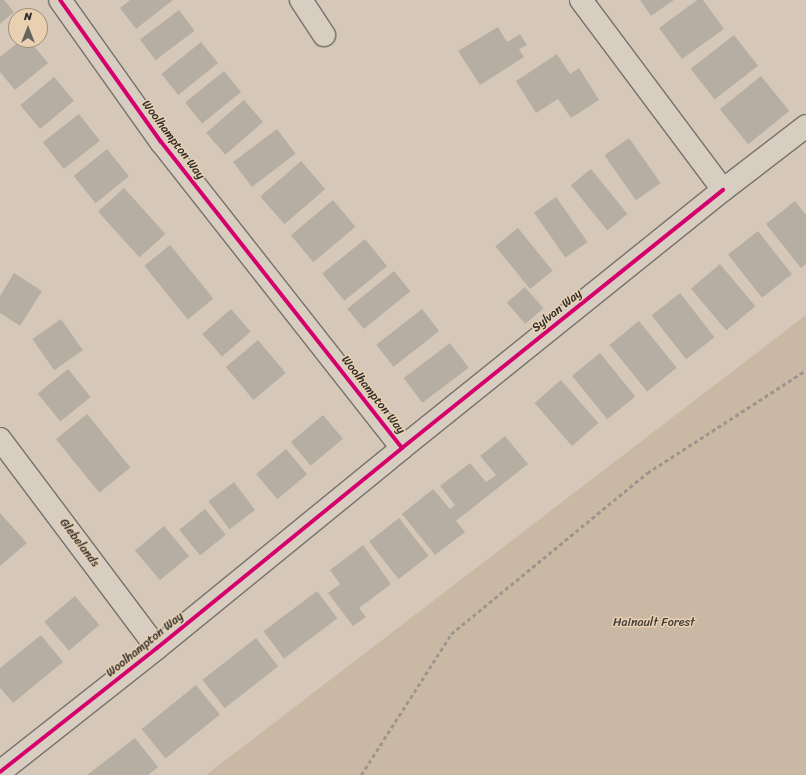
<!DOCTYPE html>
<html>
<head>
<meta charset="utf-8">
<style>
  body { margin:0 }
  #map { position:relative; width:806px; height:775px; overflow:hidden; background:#d5c8b8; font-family:Sriracha,sans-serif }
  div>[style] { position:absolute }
  .green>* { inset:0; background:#c9b9a4 }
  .building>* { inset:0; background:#b7aea3; transform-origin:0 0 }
  .path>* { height:2.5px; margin-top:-1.25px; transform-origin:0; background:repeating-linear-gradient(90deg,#9c968e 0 4px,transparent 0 7px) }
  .roads { filter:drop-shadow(1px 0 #78726a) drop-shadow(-1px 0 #78726a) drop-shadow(0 1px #78726a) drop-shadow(0 -1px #78726a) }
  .street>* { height:22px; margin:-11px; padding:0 11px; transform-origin:11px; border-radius:11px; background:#d7cdc1 }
  .cycleway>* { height:4px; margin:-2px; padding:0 2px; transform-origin:2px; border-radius:2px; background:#d6006c }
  span { translate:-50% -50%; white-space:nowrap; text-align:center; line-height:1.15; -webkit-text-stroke:3px #e9d0b1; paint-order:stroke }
  .street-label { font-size:12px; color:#2b2b2b }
  .park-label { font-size:12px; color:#413e3b }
  .north { position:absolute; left:8px; top:8px; width:40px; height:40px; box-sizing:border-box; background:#e9d0b1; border:1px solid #9d8e7b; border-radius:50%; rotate:0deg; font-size:11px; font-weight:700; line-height:16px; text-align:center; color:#2b2b2b }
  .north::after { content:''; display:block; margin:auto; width:14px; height:18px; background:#66625c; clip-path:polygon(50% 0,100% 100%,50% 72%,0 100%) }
</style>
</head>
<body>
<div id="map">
  <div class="green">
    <i style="clip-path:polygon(806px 315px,806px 775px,206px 775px)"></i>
  </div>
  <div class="building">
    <i style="clip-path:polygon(0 0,4px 0,14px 12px,0 24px)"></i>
    <i style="clip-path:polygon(130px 0,173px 0,136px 29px,120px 8px)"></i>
    <i style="clip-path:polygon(640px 0,674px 0,651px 16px)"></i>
    <i style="clip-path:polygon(697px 0,703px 0,724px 29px,682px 59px,659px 28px)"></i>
    <i style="left:179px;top:10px;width:26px;height:49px;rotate:53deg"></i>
    <i style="clip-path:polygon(498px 27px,507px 42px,520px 34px,527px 45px,519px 49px,524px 57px,480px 85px,458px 51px)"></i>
    <i style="left:734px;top:35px;width:39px;height:55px;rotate:52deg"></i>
    <i style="clip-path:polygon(21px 40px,29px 40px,48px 63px,15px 90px,0 72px,0 57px)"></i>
    <i style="left:201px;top:42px;width:27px;height:51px;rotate:51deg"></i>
    <i style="clip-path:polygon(557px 54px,570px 74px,579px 68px,599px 100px,571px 118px,558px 99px,536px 113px,516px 81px)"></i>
    <i style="left:224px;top:71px;width:27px;height:50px;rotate:51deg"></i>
    <i style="left:761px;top:76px;width:45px;height:53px;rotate:51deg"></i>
    <i style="left:54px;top:77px;width:31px;height:44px;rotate:50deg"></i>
    <i style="left:244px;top:100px;width:29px;height:50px;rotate:49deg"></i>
    <i style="left:79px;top:114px;width:34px;height:46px;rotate:52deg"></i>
    <i style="left:277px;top:129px;width:31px;height:55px;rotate:53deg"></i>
    <i style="left:629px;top:138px;width:55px;height:30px;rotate:55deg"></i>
    <i style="left:107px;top:149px;width:35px;height:43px;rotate:51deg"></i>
    <i style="left:301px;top:161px;width:37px;height:54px;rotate:49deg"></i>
    <i style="left:591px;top:169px;width:58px;height:26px;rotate:51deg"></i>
    <i style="left:124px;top:188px;width:62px;height:35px;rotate:48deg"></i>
    <i style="left:556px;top:197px;width:55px;height:27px;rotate:55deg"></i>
    <i style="left:333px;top:200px;width:35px;height:55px;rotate:50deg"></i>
    <i style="clip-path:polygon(795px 201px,806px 215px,806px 264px,801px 268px,766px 224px)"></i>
    <i style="left:518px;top:228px;width:55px;height:29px;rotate:51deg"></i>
    <i style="left:758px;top:231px;width:55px;height:38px;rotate:52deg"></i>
    <i style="left:365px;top:239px;width:35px;height:55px;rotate:51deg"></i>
    <i style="left:170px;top:245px;width:69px;height:33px;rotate:51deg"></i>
    <i style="left:720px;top:264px;width:55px;height:38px;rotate:50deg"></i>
    <i style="left:394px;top:271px;width:26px;height:60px;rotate:51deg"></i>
    <i style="clip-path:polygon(14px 273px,42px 291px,20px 326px,0 313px,0 296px)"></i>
    <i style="left:525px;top:287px;width:28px;height:24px;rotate:49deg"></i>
    <i style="left:680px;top:293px;width:56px;height:36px;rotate:52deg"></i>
    <i style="left:231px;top:309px;width:30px;height:38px;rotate:49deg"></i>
    <i style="left:422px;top:309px;width:28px;height:58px;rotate:52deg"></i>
    <i style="left:61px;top:319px;width:38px;height:35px;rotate:55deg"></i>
    <i style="left:639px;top:321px;width:60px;height:38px;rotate:51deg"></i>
    <i style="left:258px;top:340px;width:43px;height:42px;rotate:50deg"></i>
    <i style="left:450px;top:343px;width:31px;height:58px;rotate:53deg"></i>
    <i style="left:600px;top:353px;width:56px;height:36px;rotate:51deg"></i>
    <i style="left:68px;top:369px;width:36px;height:39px;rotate:51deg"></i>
    <i style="left:561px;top:380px;width:57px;height:35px;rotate:49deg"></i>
    <i style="left:87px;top:414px;width:69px;height:40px;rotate:51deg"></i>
    <i style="left:323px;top:415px;width:31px;height:42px;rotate:50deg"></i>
    <i style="clip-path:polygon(505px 436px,528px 464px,456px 521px,465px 532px,435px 555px,402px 514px,433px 489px,450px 509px,455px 505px,440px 486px,470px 463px,486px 482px,496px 475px,480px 456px)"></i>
    <i style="left:286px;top:449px;width:33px;height:39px;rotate:50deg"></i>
    <i style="left:234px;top:482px;width:35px;height:32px;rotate:53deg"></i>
    <i style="left:205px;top:509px;width:33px;height:33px;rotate:51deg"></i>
    <i style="clip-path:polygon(0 513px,27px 543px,0 566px)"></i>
    <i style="left:399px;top:518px;width:48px;height:38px;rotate:52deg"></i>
    <i style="left:164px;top:526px;width:39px;height:38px;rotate:50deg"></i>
    <i style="clip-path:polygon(363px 545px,391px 584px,359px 608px,366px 617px,353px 626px,328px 593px,340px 584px,330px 570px)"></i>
    <i style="left:317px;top:591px;width:34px;height:67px;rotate:53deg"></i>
    <i style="left:75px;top:596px;width:38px;height:40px;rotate:50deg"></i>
    <i style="clip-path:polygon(41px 635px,63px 662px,13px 703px,0 688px,0 668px)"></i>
    <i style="left:256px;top:638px;width:36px;height:68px;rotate:52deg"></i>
    <i style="left:196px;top:685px;width:38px;height:70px;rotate:51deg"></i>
    <i style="clip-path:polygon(135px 738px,158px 767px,148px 775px,87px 775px)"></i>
  </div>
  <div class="path">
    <i style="left:361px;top:775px;width:167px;rotate:-57.4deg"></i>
    <i style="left:451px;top:634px;width:254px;rotate:-39.4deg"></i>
    <i style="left:647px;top:473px;width:189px;rotate:-32.9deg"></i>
  </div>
  <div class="roads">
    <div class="street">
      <i style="left:301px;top:0;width:42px;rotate:56.7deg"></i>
      <i style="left:581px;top:0;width:237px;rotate:53.2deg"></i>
      <i style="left:723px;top:190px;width:105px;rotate:-37.6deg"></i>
      <i style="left:0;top:439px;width:261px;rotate:53.1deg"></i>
      <i style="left:402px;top:448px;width:412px;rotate:-38.8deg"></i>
      <i style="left:0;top:772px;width:200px;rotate:-38.3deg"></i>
      <i style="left:157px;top:648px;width:316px;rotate:-39.2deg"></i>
      <i style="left:402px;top:448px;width:390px;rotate:-128.2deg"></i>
      <i style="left:161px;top:142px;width:174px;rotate:-125.4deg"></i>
    </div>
  </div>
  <div class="cycleway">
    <i style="left:402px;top:448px;width:412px;rotate:-38.8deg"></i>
    <i style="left:0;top:772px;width:200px;rotate:-38.3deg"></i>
    <i style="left:157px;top:648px;width:316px;rotate:-39.2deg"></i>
    <i style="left:402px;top:448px;width:390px;rotate:-128.2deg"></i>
    <i style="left:161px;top:142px;width:174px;rotate:-125.4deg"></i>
  </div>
  <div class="street-label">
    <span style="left:173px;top:140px;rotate:53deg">Woolhampton Way</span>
    <span style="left:557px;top:311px;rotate:-39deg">Sylvan Way</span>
    <span style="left:373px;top:395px;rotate:52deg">Woolhampton Way</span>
    <span style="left:79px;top:543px;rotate:53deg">Glebelands</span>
    <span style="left:145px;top:645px;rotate:-39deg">Woolhampton Way</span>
  </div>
  <div class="park-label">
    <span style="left:654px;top:623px">Hainault Forest</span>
  </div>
  <div class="north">N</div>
</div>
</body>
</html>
